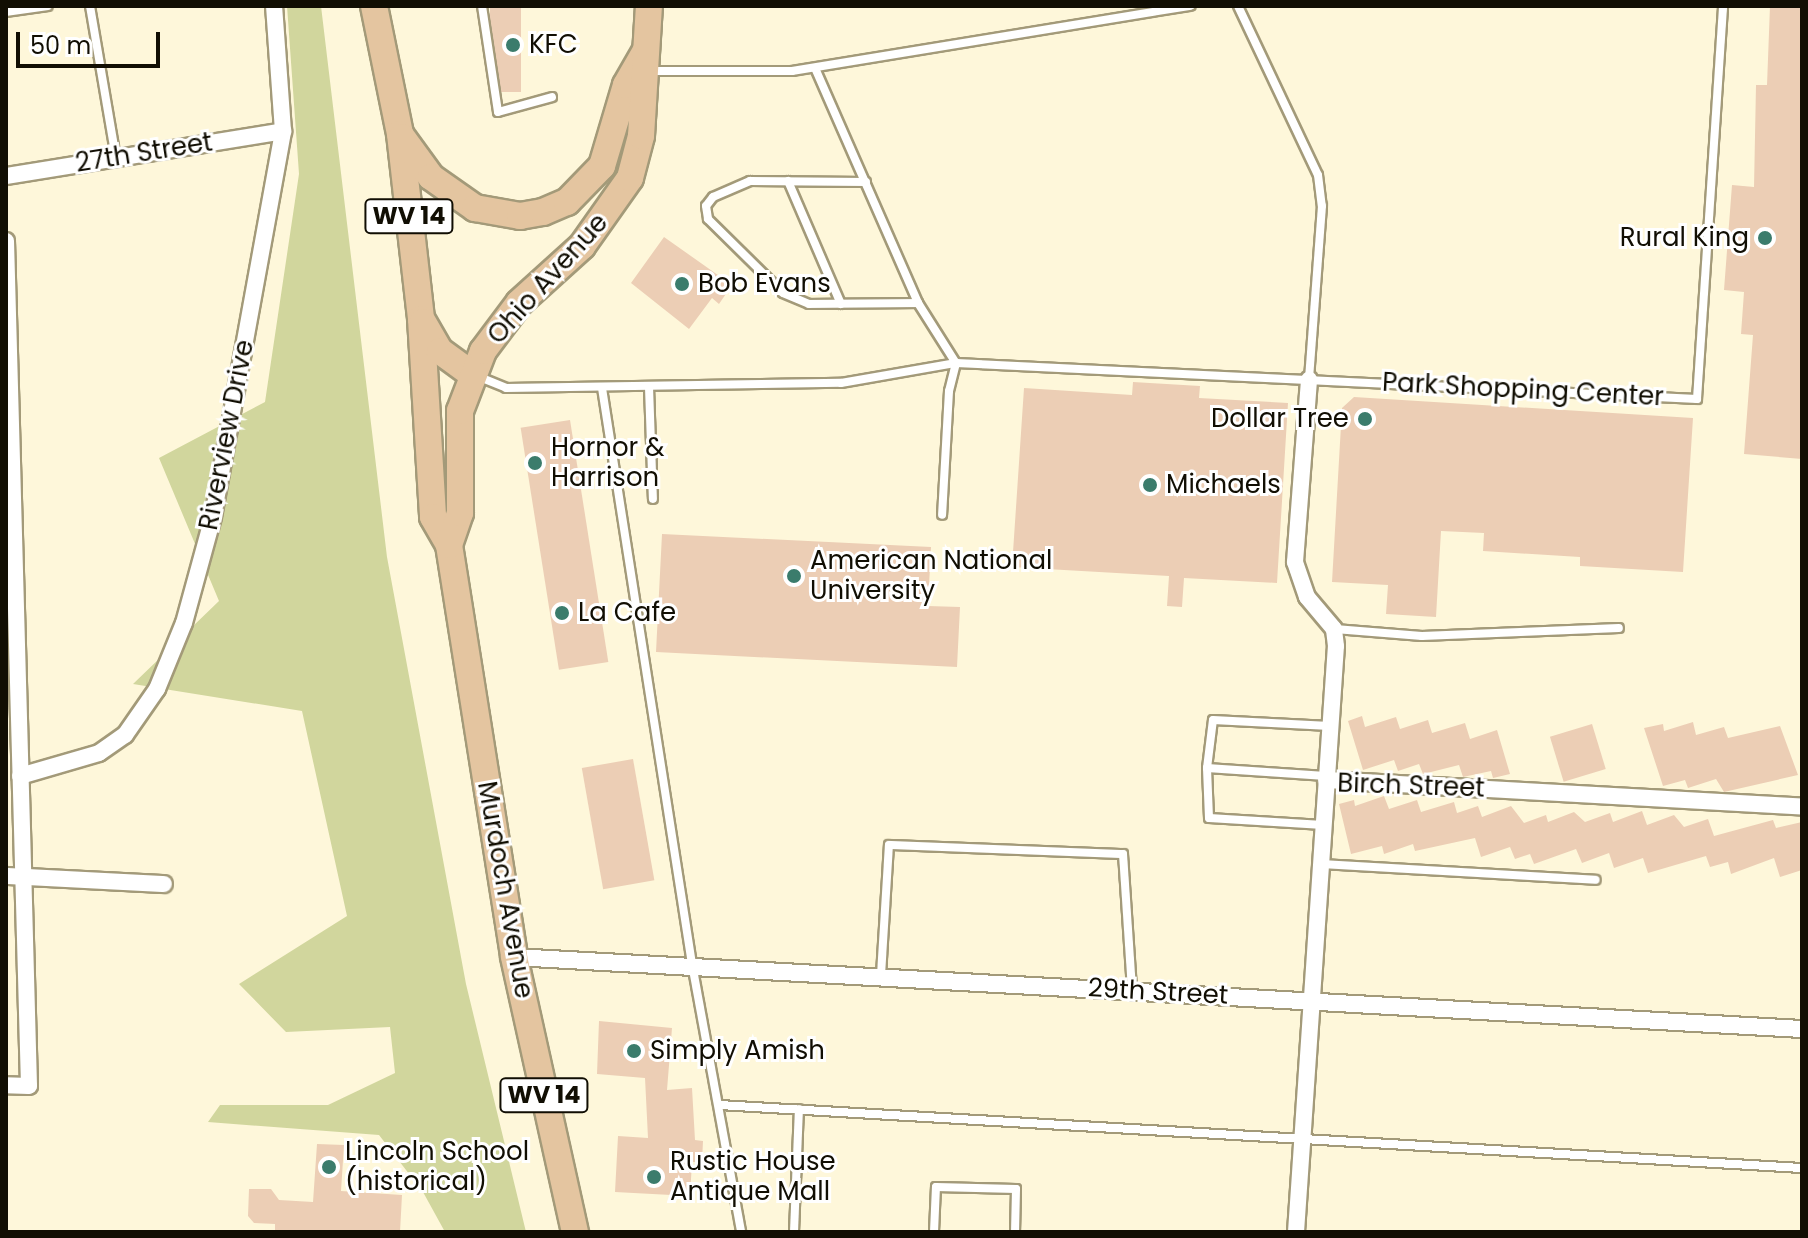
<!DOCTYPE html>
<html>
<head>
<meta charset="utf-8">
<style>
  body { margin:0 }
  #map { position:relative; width:1808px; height:1238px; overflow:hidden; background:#fef7da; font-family:Poppins,sans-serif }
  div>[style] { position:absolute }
  .green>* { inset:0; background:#d1d69d }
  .building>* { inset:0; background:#ecceb5; transform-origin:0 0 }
  .roads { filter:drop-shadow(2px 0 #a39a79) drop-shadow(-2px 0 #a39a79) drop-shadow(0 2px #a39a79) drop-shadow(0 -2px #a39a79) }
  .service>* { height:8px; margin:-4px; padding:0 4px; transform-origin:4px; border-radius:4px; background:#fff }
  .minor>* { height:16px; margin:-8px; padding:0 8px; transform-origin:8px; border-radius:8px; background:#fff }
  .primary>* { height:26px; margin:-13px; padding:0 13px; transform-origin:13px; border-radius:13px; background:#e4c5a0 }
  .dots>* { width:22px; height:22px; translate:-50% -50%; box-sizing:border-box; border:4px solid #fff; border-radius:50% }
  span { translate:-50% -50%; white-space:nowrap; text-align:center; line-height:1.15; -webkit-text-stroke:6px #fff; paint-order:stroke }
  .shield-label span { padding:2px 6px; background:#fff; border:2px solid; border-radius:6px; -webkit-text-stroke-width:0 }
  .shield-label { font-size:24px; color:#110e03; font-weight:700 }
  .poi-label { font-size:26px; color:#110e03 }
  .left { translate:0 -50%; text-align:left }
  .right { translate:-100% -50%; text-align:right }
  .street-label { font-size:26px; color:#110e03 }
  .frame { position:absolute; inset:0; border:8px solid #110e03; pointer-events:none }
  .scale { position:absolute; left:16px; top:32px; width:144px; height:36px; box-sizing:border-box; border:4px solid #110e03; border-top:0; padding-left:10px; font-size:24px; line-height:28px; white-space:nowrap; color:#110e03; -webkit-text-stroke:6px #fff; paint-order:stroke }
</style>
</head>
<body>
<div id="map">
  <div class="green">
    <i style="clip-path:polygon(287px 6px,321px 6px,387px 557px,466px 984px,526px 1232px,445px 1232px,423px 1192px,379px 1135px,208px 1122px,220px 1105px,328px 1105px,395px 1073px,390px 1027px,286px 1032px,239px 984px,347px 916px,302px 711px,133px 684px,219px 601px,159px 458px,265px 402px,299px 174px)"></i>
  </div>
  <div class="building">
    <i style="left:490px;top:6px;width:31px;height:86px"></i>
    <i style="clip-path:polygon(1770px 6px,1802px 6px,1802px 459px,1744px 454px,1753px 335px,1741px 334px,1744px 292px,1724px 290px,1732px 185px,1754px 187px,1756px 85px,1767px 85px)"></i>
    <i style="clip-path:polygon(664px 237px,732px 285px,719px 304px,712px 298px,689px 329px,631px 283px)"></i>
    <i style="clip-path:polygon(1133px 382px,1200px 386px,1199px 398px,1288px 403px,1277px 583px,1184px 578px,1182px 607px,1167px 606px,1169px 576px,1012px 567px,1024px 388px,1132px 395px)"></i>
    <i style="clip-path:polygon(1354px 397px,1693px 418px,1683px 572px,1580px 566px,1580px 557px,1483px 551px,1484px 533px,1441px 531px,1436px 617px,1386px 614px,1388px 585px,1332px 582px,1342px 408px)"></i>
    <i style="left:570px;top:420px;width:245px;height:50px;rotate:81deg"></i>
    <i style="clip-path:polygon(662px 534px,931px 547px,928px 606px,960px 607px,957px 667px,656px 652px)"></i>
    <i style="clip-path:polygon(1362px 716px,1365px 727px,1396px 717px,1400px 729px,1428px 720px,1432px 733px,1465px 723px,1470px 739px,1497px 730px,1510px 774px,1493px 778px,1491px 771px,1463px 777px,1459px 765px,1423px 774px,1419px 764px,1398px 771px,1394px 760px,1363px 770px,1348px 721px)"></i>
    <i style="clip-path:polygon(1693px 722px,1696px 735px,1724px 727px,1728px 738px,1780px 726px,1798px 775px,1724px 792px,1716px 779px,1688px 788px,1685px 780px,1663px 786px,1644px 728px,1663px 724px,1664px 731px)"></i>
    <i style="left:1592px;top:724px;width:47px;height:44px;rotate:73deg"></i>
    <i style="left:633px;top:759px;width:123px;height:52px;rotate:80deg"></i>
    <i style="clip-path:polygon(1384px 796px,1389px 809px,1417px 800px,1421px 812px,1454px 802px,1457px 813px,1478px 806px,1482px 817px,1511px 806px,1524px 823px,1546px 815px,1548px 822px,1574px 812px,1585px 822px,1610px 813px,1613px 822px,1642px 811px,1647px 825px,1674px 815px,1684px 827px,1708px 819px,1714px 836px,1773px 820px,1776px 828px,1802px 822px,1802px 870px,1780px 877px,1774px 858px,1731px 874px,1728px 862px,1710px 867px,1706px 856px,1648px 873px,1643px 858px,1614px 868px,1609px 853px,1582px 863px,1576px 849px,1534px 864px,1530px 854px,1515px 859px,1510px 847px,1481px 857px,1475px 838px,1415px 851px,1413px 844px,1384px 854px,1382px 846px,1351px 854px,1339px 804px,1354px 800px,1355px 806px)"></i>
    <i style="clip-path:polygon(599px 1021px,672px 1028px,667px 1090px,692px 1088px,695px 1140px,703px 1141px,702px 1162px,692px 1162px,690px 1196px,615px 1192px,618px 1136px,648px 1138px,645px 1078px,597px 1074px)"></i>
    <i style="clip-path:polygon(317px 1144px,344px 1145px,341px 1191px,402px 1195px,400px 1232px,275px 1232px,275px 1224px,254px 1223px,248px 1216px,249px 1189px,271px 1189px,279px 1200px,313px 1202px)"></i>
  </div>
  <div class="roads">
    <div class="service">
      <i style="left:90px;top:6px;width:154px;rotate:80.3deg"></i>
      <i style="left:482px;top:6px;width:107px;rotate:81.4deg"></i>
      <i style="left:498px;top:112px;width:56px;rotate:-15.5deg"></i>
      <i style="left:1238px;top:6px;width:187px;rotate:64.7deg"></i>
      <i style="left:1318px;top:175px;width:31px;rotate:83deg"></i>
      <i style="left:1322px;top:206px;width:173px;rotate:94.3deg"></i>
      <i style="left:6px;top:12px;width:42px;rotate:-8.1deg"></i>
      <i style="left:815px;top:68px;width:257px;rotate:66.3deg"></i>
      <i style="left:918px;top:303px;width:71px;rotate:57.7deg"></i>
      <i style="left:956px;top:363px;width:29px;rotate:104deg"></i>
      <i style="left:949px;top:391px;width:124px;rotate:93.2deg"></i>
      <i style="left:649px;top:71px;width:143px"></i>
      <i style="left:792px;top:71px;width:404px;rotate:-9.3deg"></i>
      <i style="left:788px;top:181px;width:134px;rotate:66.7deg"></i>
      <i style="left:866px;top:182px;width:116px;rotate:-179.5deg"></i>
      <i style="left:750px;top:181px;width:40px;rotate:156.6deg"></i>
      <i style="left:713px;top:197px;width:11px;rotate:128deg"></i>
      <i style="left:706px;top:206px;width:13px;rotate:81deg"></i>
      <i style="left:708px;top:219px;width:105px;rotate:44.6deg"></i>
      <i style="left:783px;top:293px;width:28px;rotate:23deg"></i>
      <i style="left:809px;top:304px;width:109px;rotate:-0.5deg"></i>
      <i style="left:477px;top:376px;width:31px;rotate:22deg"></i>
      <i style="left:506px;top:388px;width:335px;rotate:-0.9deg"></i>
      <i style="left:841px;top:383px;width:117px;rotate:-9.9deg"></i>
      <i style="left:956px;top:363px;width:742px;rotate:2.78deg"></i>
      <i style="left:1697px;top:399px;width:394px;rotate:-86.2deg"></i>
      <i style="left:649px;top:387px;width:112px;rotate:88deg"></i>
      <i style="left:602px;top:388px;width:583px;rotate:81.12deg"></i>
      <i style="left:692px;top:964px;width:272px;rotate:79.6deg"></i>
      <i style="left:1335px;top:629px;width:87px;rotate:4.6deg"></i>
      <i style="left:1422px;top:636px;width:197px;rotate:-2.3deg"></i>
      <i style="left:1207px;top:768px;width:48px;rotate:-82.9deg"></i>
      <i style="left:1213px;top:720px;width:117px;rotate:2.9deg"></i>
      <i style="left:1323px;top:825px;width:114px;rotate:-176.5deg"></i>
      <i style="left:1209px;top:818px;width:50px;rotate:-92.3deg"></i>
      <i style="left:1207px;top:768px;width:119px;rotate:3.8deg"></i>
      <i style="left:1321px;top:864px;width:275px;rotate:3.3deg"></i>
      <i style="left:881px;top:975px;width:130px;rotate:-86.5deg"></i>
      <i style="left:889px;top:845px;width:234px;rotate:2.2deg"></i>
      <i style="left:1123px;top:854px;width:136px;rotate:86.2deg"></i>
      <i style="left:719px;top:1105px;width:1085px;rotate:3.33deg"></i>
      <i style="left:794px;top:1232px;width:123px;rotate:-87.7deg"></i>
      <i style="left:934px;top:1232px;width:45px;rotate:-87.5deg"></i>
      <i style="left:936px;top:1187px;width:80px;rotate:1.4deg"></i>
      <i style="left:1016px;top:1189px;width:43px;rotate:91.3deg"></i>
    </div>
    <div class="minor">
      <i style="left:6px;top:176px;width:281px;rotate:-9.2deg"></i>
      <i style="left:6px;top:241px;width:845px;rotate:88.44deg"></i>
      <i style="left:29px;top:1086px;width:23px;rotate:-178deg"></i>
      <i style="left:20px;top:776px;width:82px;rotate:-16.2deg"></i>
      <i style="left:99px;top:753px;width:32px;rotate:-35deg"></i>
      <i style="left:125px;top:735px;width:56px;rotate:-55.2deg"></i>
      <i style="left:157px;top:689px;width:71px;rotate:-67.8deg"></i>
      <i style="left:184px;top:623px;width:110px;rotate:-74.7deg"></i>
      <i style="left:213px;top:517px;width:392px;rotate:-79.7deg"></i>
      <i style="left:283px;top:131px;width:125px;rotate:-94.1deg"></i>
      <i style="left:1326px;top:780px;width:477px;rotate:3.2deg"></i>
      <i style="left:6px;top:876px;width:158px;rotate:2.9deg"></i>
      <i style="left:514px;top:957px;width:1290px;rotate:3.2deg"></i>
      <i style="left:1296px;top:1232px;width:587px;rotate:-86.1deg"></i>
      <i style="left:1336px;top:646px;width:17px;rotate:-97deg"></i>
      <i style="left:1334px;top:629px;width:42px;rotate:-130.2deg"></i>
      <i style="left:1307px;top:597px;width:37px;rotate:-109deg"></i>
      <i style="left:1295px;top:562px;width:183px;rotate:-85.6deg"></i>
    </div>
    <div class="primary">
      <i style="left:374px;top:6px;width:131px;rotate:78.5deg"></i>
      <i style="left:400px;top:134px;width:186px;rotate:83.5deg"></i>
      <i style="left:421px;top:319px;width:198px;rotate:86.5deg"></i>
      <i style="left:433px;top:517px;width:32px;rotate:60deg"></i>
      <i style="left:449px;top:545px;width:417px;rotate:81deg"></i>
      <i style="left:514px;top:957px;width:282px;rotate:77.5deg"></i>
      <i style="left:402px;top:137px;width:49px;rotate:54.1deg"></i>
      <i style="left:431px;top:177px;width:54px;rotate:35.2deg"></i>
      <i style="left:475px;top:208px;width:46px;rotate:10.1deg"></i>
      <i style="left:520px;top:216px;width:23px;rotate:-10deg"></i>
      <i style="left:543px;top:212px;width:26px;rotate:-23deg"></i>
      <i style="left:567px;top:202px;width:50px;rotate:-45.8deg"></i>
      <i style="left:602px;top:166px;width:84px;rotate:-73.5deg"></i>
      <i style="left:626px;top:85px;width:38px;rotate:-60deg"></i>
      <i style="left:423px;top:322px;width:34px;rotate:60deg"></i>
      <i style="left:440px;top:351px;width:39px;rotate:36deg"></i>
      <i style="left:449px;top:545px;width:34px;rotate:-71deg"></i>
      <i style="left:460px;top:513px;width:102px;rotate:-90deg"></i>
      <i style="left:460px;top:411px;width:64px;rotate:-69deg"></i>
      <i style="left:483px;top:351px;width:60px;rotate:-53.1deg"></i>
      <i style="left:519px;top:303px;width:85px;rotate:-42.1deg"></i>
      <i style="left:582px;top:246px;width:83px;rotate:-54.8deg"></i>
      <i style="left:630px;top:178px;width:43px;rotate:-75.3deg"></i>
      <i style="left:641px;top:136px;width:130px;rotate:-86.5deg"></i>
    </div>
  </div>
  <div class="dots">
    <i style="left:513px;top:45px;background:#3b7c6c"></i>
    <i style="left:1765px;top:238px;background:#3b7c6c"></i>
    <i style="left:682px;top:284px;background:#3b7c6c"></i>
    <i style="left:1365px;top:419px;background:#3b7c6c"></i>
    <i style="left:535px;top:463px;background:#3b7c6c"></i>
    <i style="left:1150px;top:485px;background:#3b7c6c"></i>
    <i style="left:794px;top:576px;background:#3b7c6c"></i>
    <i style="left:562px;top:613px;background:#3b7c6c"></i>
    <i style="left:634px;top:1051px;background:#3b7c6c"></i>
    <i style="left:329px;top:1167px;background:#3b7c6c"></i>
    <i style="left:654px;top:1177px;background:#3b7c6c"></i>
  </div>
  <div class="shield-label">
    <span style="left:409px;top:216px">WV 14</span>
    <span style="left:544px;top:1095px">WV 14</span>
  </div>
  <div class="poi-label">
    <span class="left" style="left:529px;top:45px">KFC</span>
    <span class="right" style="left:1749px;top:238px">Rural King</span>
    <span class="left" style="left:698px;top:284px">Bob Evans</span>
    <span class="right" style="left:1349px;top:419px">Dollar Tree</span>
    <span class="left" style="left:551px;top:463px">Hornor &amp;<br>Harrison</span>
    <span class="left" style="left:1166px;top:485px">Michaels</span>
    <span class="left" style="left:810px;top:576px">American National<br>University</span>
    <span class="left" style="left:578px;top:613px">La Cafe</span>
    <span class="left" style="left:650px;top:1051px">Simply Amish</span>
    <span class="left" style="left:345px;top:1167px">Lincoln School<br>(historical)</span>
    <span class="left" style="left:670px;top:1177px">Rustic House<br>Antique Mall</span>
  </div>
  <div class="street-label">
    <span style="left:144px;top:153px;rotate:-9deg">27th Street</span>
    <span style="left:548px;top:279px;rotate:-48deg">Ohio Avenue</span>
    <span style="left:1523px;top:390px;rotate:3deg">Park Shopping Center</span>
    <span style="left:227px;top:435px;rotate:-79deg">Riverview Drive</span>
    <span style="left:1411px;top:786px;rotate:2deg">Birch Street</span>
    <span style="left:505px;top:890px;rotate:80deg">Murdoch Avenue</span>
    <span style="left:1158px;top:992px;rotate:3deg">29th Street</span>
  </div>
  <div class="frame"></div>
  <div class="scale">50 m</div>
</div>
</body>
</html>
